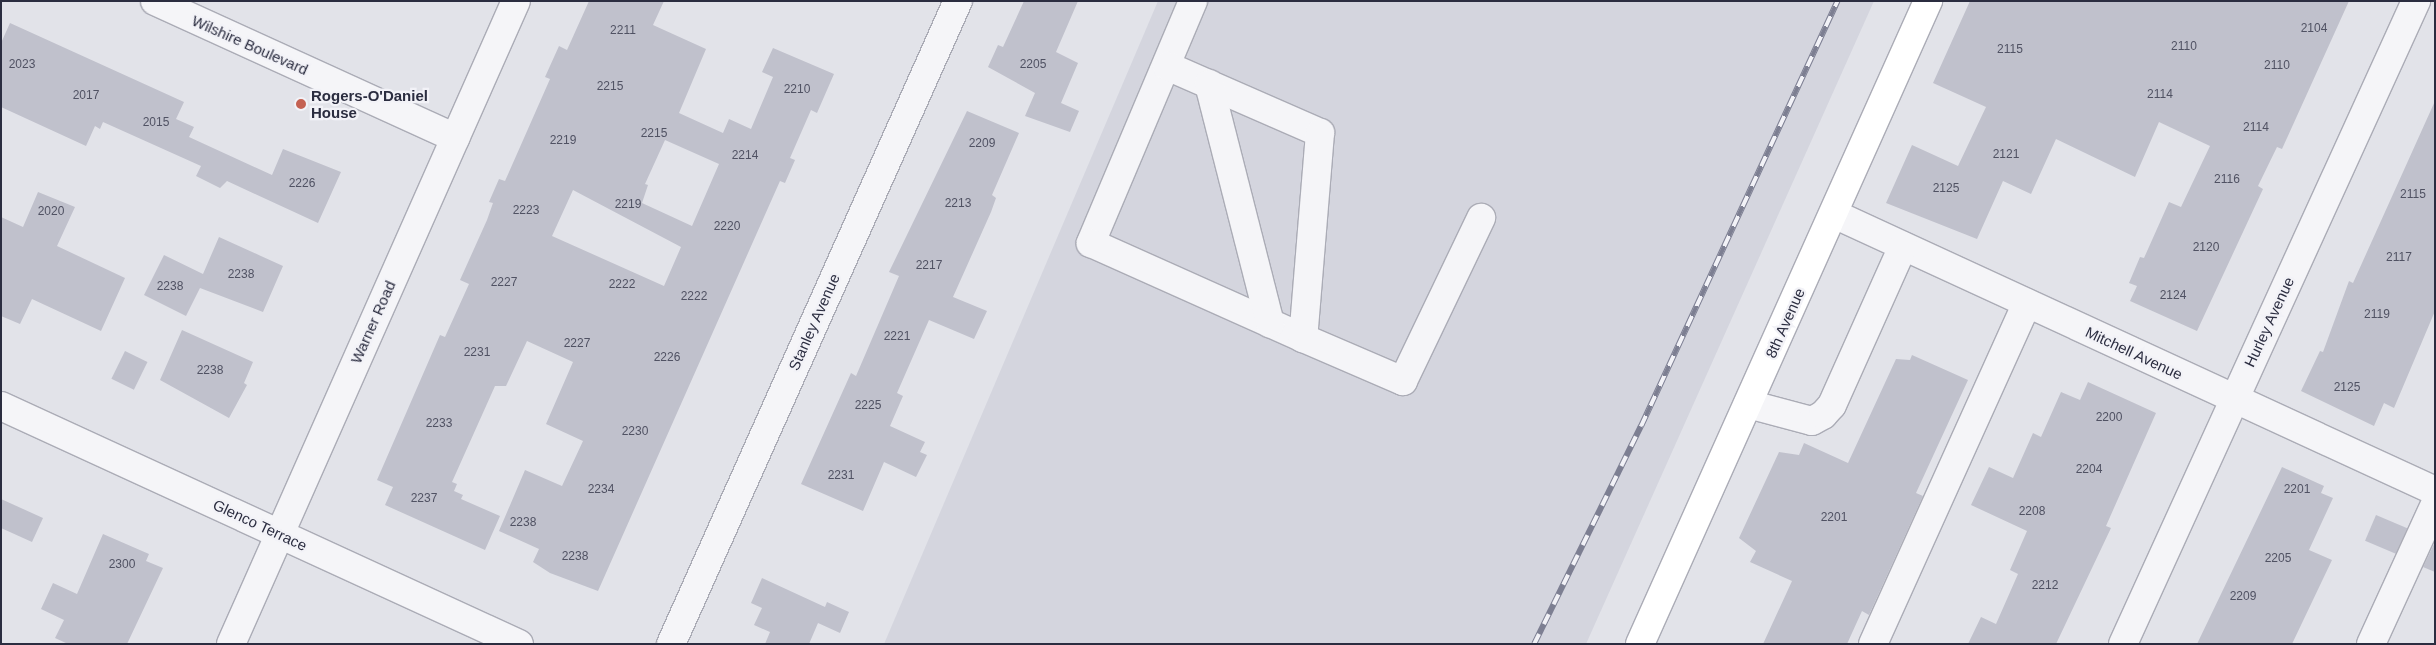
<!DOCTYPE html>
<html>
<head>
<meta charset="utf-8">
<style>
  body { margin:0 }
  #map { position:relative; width:2436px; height:645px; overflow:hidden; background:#e2e3e9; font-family:Helvetica,sans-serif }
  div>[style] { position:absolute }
  .built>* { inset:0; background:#d4d5de }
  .building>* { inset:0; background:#c0c1cc; transform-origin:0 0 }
  .roads { filter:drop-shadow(1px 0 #abacb6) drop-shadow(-1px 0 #abacb6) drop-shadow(0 1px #abacb6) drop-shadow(0 -1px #abacb6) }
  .minor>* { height:28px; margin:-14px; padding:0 14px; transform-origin:14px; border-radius:14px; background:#f5f5f8 }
  .major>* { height:28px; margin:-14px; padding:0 14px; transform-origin:14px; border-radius:14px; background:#fff }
  .rail>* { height:5.5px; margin-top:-2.75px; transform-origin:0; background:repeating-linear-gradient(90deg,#f2f2f7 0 11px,#7d7f92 0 22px); box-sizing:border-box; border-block:1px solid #7d7f92 }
  .dots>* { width:14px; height:14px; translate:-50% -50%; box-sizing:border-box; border:2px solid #f2f2f7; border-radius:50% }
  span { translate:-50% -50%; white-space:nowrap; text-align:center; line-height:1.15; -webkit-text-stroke:4.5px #f2f2f7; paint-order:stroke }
  .number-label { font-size:12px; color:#505263 }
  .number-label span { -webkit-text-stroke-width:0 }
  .street-label { font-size:15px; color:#2b2d40 }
  .poi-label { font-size:15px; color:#2b2d40; font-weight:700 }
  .left { translate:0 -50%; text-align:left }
  .frame { position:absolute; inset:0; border:2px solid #2b2d40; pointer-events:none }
</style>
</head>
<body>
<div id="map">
  <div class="built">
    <i style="clip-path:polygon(1158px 1px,1874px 1px,1586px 644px,884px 644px)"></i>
  </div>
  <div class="building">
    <i style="clip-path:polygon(evenodd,589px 1px,664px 1px,653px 25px,706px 49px,679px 113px,723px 133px,729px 119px,751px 129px,773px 77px,762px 72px,773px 48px,834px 74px,817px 113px,811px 110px,790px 158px,795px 160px,785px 183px,780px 181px,598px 591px,550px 573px,533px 562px,539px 549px,499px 531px,525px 470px,562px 486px,583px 441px,546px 424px,573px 362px,527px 341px,506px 386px,495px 386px,452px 482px,457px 484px,454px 491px,463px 495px,461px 499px,500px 516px,485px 550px,385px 505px,393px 487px,377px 480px,440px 335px,445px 337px,469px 284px,460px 280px,487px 220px,493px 203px,489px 202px,499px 179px,505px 181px,550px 79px,545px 77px,559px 46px,567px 50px,589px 1px,665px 140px,719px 164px,692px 226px,642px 203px,648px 185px,645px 184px,665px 140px,589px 1px,573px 190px,681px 247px,664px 286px,552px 236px,573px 190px)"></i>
    <i style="clip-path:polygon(1024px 1px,1078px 1px,1056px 52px,1078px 63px,1061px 103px,1079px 111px,1070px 132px,1025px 116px,1035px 93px,988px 67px,998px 45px,1003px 47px)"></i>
    <i style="clip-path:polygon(1970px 1px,2349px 1px,2282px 149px,2277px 147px,2258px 186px,2263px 189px,2197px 331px,2130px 301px,2137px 286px,2129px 283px,2140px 257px,2144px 258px,2169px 202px,2181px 207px,2210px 146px,2159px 122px,2135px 177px,2056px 139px,2031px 194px,2003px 181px,1977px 239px,1886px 203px,1912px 145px,1958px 166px,1986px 107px,1933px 83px)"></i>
    <i style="clip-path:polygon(10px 23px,184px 102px,176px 119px,194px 127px,189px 137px,272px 175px,283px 149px,341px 172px,318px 223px,227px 181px,220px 188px,196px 176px,201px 166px,103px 122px,100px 129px,95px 126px,86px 146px,1px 107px,1px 43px)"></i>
    <i style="clip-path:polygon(2435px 101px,2435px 311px,2394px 408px,2384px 403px,2374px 426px,2301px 391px,2320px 351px,2323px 352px,2349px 281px,2353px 283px)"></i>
    <i style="clip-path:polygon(967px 111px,1019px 133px,992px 195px,996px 198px,991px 212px,953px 297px,987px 311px,974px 339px,929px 320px,897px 393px,903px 396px,890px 426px,925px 442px,920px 452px,927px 455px,916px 477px,884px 462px,863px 511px,801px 484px,851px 373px,856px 376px,899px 276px,889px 272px)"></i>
    <i style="clip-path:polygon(38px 192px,75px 207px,57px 246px,125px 278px,101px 331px,32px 299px,20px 324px,1px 316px,1px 217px,23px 227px)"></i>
    <i style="clip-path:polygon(219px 237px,283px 266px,263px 312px,200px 288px,186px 316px,144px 295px,164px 255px,203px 274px)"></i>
    <i style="clip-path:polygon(182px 330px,253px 362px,244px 383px,247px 385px,229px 418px,160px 380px)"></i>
    <i style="left:125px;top:351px;width:25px;height:31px;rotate:26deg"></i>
    <i style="clip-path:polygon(1912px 355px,1968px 380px,1916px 493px,1923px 496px,1869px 615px,1862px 611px,1847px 644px,1763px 644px,1792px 581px,1750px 562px,1756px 551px,1739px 538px,1779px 452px,1799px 455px,1804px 443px,1848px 463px,1896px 359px,1910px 360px)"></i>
    <i style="clip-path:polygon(2088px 382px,2156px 413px,2106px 526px,2111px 528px,2056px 644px,1968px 644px,1981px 617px,1996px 624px,2018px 574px,2010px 570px,2027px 531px,1971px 505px,1989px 467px,2013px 478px,2033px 433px,2041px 437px,2061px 392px,2080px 400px)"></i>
    <i style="clip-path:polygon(2282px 467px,2324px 486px,2321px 493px,2333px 498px,2309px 550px,2332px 560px,2292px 644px,2197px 644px)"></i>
    <i style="clip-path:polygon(1px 499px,43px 518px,32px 542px,1px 528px)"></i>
    <i style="left:2376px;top:515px;width:34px;height:28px;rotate:23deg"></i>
    <i style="clip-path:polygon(103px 534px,149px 554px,146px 561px,163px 568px,127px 644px,68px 644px,55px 638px,64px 620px,41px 609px,53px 583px,77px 594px)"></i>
    <i style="clip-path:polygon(2435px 542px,2435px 572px,2423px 567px)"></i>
    <i style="clip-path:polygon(762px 578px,825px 607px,827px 602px,849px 612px,840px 633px,818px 623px,809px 644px,765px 644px,770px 632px,754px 625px,762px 608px,751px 603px)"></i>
  </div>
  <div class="roads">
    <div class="minor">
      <i style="left:155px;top:1px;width:330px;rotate:24.5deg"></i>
      <i style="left:1193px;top:1px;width:263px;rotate:112.9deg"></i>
      <i style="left:1091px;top:243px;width:232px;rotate:24.1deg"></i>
      <i style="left:1167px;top:66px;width:167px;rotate:23.6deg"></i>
      <i style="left:1320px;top:133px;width:206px;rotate:94.7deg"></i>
      <i style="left:1303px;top:338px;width:109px;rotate:23.3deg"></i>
      <i style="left:1403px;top:381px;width:181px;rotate:-64.4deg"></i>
      <i style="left:1209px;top:84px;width:247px;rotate:75.7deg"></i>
      <i style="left:1834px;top:214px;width:662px;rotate:24.74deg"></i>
      <i style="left:1748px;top:404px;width:66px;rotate:14.9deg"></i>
      <i style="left:1812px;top:421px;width:13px;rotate:-29deg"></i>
      <i style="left:1823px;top:415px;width:13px;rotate:-48deg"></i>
      <i style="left:1832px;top:405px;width:174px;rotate:-65.9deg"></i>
      <i style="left:1px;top:406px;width:570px;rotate:24.68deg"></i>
      <i style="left:231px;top:644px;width:703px;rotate:-66.1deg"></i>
      <i style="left:671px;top:644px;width:704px;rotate:-65.95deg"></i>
      <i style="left:1873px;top:644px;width:374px;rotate:-65.7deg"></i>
      <i style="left:2123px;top:644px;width:707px;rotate:-65.5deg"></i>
      <i style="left:2371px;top:644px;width:154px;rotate:-65.4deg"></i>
    </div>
    <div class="major">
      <i style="left:1640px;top:644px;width:705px;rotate:-65.87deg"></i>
    </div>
  </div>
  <div class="rail">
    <i style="left:1534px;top:644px;width:243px;rotate:-63.9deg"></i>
    <i style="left:1641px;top:426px;width:468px;rotate:-65.2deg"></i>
  </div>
  <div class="dots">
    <i style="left:301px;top:104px;background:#c46152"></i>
  </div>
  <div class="number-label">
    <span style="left:2314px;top:29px">2104</span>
    <span style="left:623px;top:31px">2211</span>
    <span style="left:2184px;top:47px">2110</span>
    <span style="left:2010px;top:50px">2115</span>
    <span style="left:22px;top:65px">2023</span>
    <span style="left:1033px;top:65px">2205</span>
    <span style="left:2277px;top:66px">2110</span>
    <span style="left:610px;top:87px">2215</span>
    <span style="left:797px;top:90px">2210</span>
    <span style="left:2160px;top:95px">2114</span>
    <span style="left:86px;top:96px">2017</span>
    <span style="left:156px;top:123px">2015</span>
    <span style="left:2256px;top:128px">2114</span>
    <span style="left:654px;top:134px">2215</span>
    <span style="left:563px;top:141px">2219</span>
    <span style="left:982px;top:144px">2209</span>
    <span style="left:2006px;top:155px">2121</span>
    <span style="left:745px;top:156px">2214</span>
    <span style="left:2227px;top:180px">2116</span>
    <span style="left:302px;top:184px">2226</span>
    <span style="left:1946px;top:189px">2125</span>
    <span style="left:2413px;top:195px">2115</span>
    <span style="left:958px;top:204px">2213</span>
    <span style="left:628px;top:205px">2219</span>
    <span style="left:526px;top:211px">2223</span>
    <span style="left:51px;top:212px">2020</span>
    <span style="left:727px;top:227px">2220</span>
    <span style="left:2206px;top:248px">2120</span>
    <span style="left:2399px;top:258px">2117</span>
    <span style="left:929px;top:266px">2217</span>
    <span style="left:241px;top:275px">2238</span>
    <span style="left:504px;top:283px">2227</span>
    <span style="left:622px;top:285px">2222</span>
    <span style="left:170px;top:287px">2238</span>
    <span style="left:2173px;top:296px">2124</span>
    <span style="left:694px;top:297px">2222</span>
    <span style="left:2377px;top:315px">2119</span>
    <span style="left:897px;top:337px">2221</span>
    <span style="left:577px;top:344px">2227</span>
    <span style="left:477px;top:353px">2231</span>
    <span style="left:667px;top:358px">2226</span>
    <span style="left:210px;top:371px">2238</span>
    <span style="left:2347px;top:388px">2125</span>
    <span style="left:868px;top:406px">2225</span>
    <span style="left:2109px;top:418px">2200</span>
    <span style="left:439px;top:424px">2233</span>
    <span style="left:635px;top:432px">2230</span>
    <span style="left:2089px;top:470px">2204</span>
    <span style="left:841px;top:476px">2231</span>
    <span style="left:601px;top:490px">2234</span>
    <span style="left:2297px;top:490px">2201</span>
    <span style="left:424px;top:499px">2237</span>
    <span style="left:2032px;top:512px">2208</span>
    <span style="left:1834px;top:518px">2201</span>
    <span style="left:523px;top:523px">2238</span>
    <span style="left:575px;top:557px">2238</span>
    <span style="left:2278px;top:559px">2205</span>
    <span style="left:122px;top:565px">2300</span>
    <span style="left:2045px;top:586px">2212</span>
    <span style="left:2243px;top:597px">2209</span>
  </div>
  <div class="street-label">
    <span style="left:250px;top:45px;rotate:24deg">Wilshire Boulevard</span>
    <span style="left:373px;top:322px;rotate:-66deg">Warner Road</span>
    <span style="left:814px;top:322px;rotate:-66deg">Stanley Avenue</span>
    <span style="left:2269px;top:322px;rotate:-65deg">Hurley Avenue</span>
    <span style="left:1785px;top:323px;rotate:-66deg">8th Avenue</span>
    <span style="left:2134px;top:353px;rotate:25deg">Mitchell Avenue</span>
    <span style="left:260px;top:525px;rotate:25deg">Glenco Terrace</span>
  </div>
  <div class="poi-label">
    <span class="left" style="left:311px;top:104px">Rogers-O'Daniel<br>House</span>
  </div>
  <div class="frame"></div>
</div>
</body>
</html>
